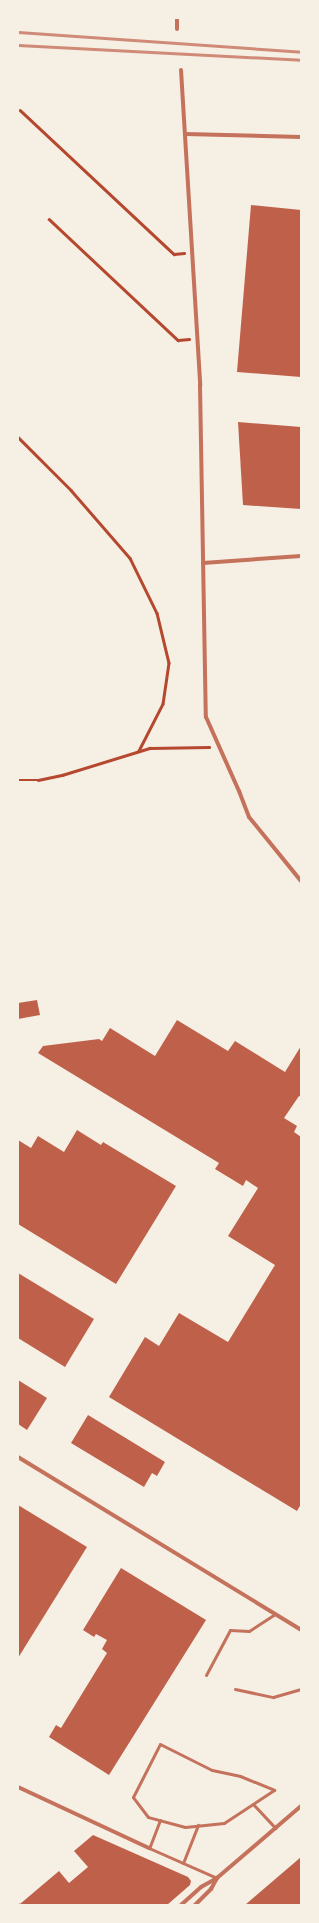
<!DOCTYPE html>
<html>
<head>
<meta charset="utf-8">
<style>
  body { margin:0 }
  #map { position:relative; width:319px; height:1923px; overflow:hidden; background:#f6efe4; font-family:Signika,sans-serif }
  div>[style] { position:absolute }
  .building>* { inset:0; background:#bf614a }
  .path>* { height:2.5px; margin:-1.25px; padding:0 1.25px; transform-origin:1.25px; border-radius:1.25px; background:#b5482f }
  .service>* { height:3px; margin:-1.5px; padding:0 1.5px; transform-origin:1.5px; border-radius:1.5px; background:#c5725c }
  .minor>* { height:4px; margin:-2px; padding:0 2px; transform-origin:2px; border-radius:2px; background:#c5725c }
  .rail>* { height:3px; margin:-1.5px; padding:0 1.5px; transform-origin:1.5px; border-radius:1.5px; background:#cf8b77 }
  span { translate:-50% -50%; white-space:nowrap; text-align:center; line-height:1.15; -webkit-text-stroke:3px #f6efe4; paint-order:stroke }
  .frame { position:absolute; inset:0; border:19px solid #f6efe4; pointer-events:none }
</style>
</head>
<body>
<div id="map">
  <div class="building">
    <i style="clip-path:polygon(251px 205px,301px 210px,301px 377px,237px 372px)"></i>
    <i style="clip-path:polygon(238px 422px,301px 427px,301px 509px,243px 505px)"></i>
    <i style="clip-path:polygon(37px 1000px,40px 1015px,18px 1019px,18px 1003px)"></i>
    <i style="clip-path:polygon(177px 1020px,228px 1051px,235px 1041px,285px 1072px,301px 1046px,301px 1097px,299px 1096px,284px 1118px,297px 1126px,294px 1132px,301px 1137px,301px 1504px,297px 1511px,109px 1397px,145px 1337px,159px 1346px,179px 1313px,228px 1342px,275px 1265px,228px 1236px,258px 1188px,246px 1180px,243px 1186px,215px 1169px,219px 1163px,38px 1053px,43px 1046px,99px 1039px,102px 1041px,110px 1028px,155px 1056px)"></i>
    <i style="clip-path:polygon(77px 1130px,101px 1145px,103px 1142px,176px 1186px,116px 1284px,18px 1224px,18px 1140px,31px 1148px,38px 1136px,64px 1152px)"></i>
    <i style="clip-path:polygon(18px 1273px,94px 1319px,65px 1367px,18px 1338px)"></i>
    <i style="clip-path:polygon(18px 1380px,47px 1398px,27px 1430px,18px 1424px)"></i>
    <i style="clip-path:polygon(88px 1415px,165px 1462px,157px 1476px,152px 1473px,144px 1487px,71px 1443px)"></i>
    <i style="clip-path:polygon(18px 1505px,87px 1547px,18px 1658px)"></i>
    <i style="clip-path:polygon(121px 1568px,206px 1620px,109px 1775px,49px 1737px,56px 1725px,61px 1728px,107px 1653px,102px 1649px,107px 1640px,96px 1634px,94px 1637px,83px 1630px)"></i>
    <i style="clip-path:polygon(93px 1835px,188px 1877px,191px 1881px,190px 1885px,167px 1905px,18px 1905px,18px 1902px,20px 1904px,59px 1871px,69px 1883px,88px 1867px,74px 1851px)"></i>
    <i style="clip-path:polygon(301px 1857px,301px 1905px,245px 1905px)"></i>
  </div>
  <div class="path">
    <i style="left:20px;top:110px;width:211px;rotate:43.1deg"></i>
    <i style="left:174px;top:254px;width:10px;rotate:-6deg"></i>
    <i style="left:49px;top:219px;width:177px;rotate:43.2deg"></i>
    <i style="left:178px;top:340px;width:11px;rotate:-5deg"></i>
    <i style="left:18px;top:437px;width:75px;rotate:45deg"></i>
    <i style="left:71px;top:490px;width:90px;rotate:49.1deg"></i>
    <i style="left:130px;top:558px;width:61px;rotate:63.9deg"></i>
    <i style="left:157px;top:613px;width:51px;rotate:76.5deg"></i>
    <i style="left:169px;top:663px;width:41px;rotate:98.3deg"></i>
    <i style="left:163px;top:704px;width:53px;rotate:117.1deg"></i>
    <i style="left:18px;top:780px;width:20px"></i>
    <i style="left:38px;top:780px;width:25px;rotate:-12deg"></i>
    <i style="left:62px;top:775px;width:92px;rotate:-17.1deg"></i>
    <i style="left:150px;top:748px;width:59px;rotate:-1deg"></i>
  </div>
  <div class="service">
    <i style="left:206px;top:1675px;width:51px;rotate:-61.9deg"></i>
    <i style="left:230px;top:1630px;width:19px;rotate:3deg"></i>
    <i style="left:249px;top:1631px;width:31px;rotate:-33deg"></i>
    <i style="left:235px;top:1689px;width:39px;rotate:12deg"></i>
    <i style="left:273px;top:1697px;width:29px;rotate:-16deg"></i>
    <i style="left:160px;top:1744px;width:58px;rotate:26.6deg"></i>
    <i style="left:212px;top:1770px;width:29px;rotate:12deg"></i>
    <i style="left:240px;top:1776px;width:37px;rotate:22deg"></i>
    <i style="left:274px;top:1790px;width:60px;rotate:146.6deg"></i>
    <i style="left:224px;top:1823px;width:39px;rotate:174deg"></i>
    <i style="left:185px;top:1827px;width:38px;rotate:-165deg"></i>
    <i style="left:148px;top:1817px;width:25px;rotate:-127deg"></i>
    <i style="left:133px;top:1797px;width:59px;rotate:-63deg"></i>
    <i style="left:253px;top:1804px;width:33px;rotate:47deg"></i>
    <i style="left:160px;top:1820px;width:30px;rotate:111deg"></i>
    <i style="left:149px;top:1848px;width:74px;rotate:23.8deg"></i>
    <i style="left:183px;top:1863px;width:41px;rotate:-68.5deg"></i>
  </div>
  <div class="minor">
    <i style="left:177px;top:18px;width:11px;rotate:90deg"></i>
    <i style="left:181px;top:70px;width:316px;rotate:86.5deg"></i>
    <i style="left:200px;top:385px;width:332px;rotate:89deg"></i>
    <i style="left:206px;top:717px;width:81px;rotate:66deg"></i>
    <i style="left:239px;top:791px;width:28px;rotate:69deg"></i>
    <i style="left:249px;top:817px;width:82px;rotate:50.9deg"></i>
    <i style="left:185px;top:134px;width:116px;rotate:1.5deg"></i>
    <i style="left:203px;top:563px;width:98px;rotate:-4.1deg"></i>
    <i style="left:18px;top:1457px;width:332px;rotate:31.4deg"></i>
    <i style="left:18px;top:1787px;width:145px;rotate:25deg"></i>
    <i style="left:181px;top:1905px;width:27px;rotate:-42deg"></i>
    <i style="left:201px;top:1887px;width:18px;rotate:-29deg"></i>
    <i style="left:217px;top:1878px;width:111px;rotate:-40.6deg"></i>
    <i style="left:195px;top:1905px;width:23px;rotate:-45deg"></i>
    <i style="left:211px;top:1889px;width:13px;rotate:-61deg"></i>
  </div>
  <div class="rail">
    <i style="left:18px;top:32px;width:284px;rotate:4deg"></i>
    <i style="left:18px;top:45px;width:283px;rotate:3deg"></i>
  </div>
  <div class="frame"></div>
</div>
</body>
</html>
